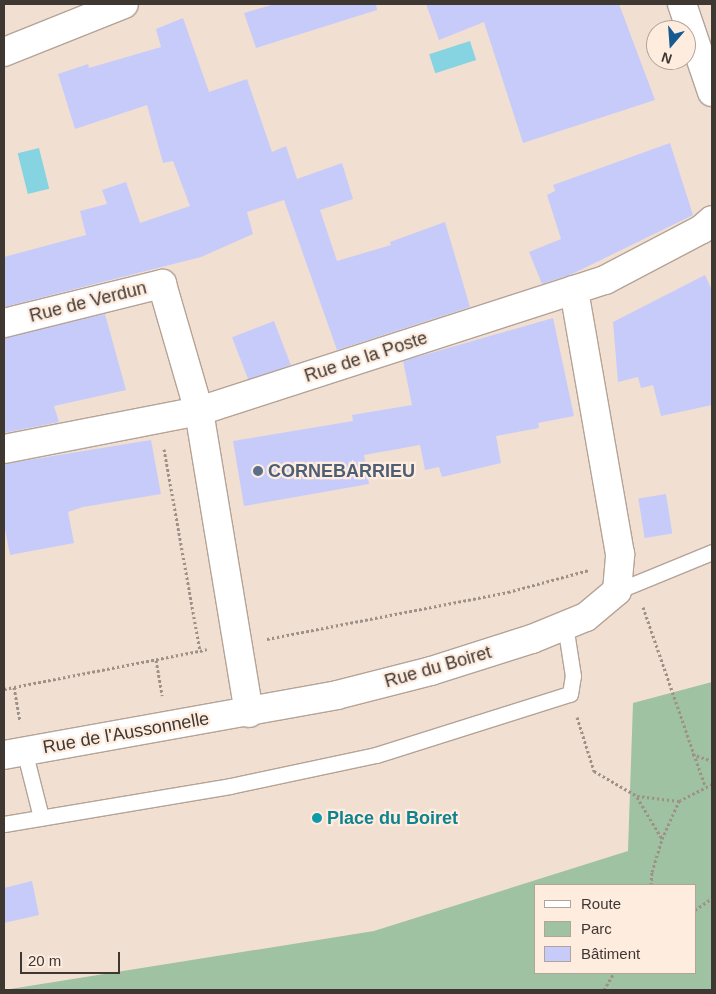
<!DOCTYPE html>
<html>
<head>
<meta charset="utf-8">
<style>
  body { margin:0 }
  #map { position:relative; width:716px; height:994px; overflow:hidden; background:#f1dfd2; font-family:Helvetica,sans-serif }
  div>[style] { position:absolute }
  .green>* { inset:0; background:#9ec2a2 }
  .water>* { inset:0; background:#86d4e1; transform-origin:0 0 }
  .building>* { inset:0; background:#c7cbf9; transform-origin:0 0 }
  .path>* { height:3px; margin-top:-1.5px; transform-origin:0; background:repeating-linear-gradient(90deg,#9e9188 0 2.5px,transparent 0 5px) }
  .roads { filter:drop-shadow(1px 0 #b4a397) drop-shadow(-1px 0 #b4a397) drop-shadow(0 1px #b4a397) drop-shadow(0 -1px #b4a397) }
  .service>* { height:15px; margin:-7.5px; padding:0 7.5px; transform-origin:7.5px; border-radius:7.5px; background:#fff }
  .minor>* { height:28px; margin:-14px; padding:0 14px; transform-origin:14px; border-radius:14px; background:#fff }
  .tertiary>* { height:28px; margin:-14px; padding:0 14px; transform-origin:14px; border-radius:14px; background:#fff }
  .dots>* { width:14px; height:14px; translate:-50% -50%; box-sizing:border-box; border:2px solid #feecdf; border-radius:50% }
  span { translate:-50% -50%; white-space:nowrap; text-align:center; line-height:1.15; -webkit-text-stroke:4.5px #feecdf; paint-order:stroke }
  .street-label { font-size:18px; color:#3e3732 }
  .service-label { font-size:18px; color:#4e5e75; font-weight:700 }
  .left { translate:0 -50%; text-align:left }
  .culture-label { font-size:18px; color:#0d838f; font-weight:700 }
  .frame { position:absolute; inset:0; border:5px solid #3e3732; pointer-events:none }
  .legend { position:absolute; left:534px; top:884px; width:162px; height:90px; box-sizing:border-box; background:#feecdf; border:1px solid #b1a49a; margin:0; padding:6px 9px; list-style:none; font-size:15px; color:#3e3732 }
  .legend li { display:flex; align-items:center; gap:10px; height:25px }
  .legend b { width:25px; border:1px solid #b1a49a }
  .north { position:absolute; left:646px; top:20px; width:50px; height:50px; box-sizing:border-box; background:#feecdf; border:1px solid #b1a49a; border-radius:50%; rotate:198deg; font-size:14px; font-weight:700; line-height:20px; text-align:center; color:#3e3732 }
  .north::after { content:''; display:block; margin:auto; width:18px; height:22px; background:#165a8f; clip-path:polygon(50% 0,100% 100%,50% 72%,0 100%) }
  .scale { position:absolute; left:20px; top:952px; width:100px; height:22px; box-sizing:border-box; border:2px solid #3e3732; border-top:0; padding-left:6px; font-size:15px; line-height:18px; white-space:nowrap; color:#3e3732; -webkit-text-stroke:4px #feecdf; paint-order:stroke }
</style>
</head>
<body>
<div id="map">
  <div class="green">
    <i style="clip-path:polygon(evenodd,712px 682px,712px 990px,4px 990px,374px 931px,628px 851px,633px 703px,712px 682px,535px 885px,695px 885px,695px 973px,535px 973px,535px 885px)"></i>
  </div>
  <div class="water">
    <i style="left:470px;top:41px;width:20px;height:43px;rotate:72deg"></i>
    <i style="left:39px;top:148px;width:42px;height:22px;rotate:76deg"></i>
  </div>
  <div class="building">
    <i style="clip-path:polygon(275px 4px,376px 4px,377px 10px,256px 48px,244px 13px)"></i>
    <i style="clip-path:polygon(426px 4px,619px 4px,655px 100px,523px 143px,484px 22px,439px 40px)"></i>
    <i style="clip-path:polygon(183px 18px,209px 92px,247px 79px,272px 152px,286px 146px,297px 179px,342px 163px,353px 199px,320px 210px,337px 261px,391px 245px,390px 242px,445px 222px,470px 307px,337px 350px,284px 200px,247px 212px,253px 234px,201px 257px,4px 307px,4px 257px,86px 235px,80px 211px,107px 204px,102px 190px,126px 182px,140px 223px,190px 206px,173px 161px,163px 163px,147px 105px,75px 129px,58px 74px,88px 64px,89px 68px,161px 47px,156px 29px)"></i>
    <i style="clip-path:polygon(670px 143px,693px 215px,570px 275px,542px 284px,529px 252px,561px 239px,547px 195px,555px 191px,553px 185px)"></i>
    <i style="clip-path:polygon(705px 275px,712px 290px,712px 405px,661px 416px,653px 385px,641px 388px,638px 377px,618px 382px,613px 322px)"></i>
    <i style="clip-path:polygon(105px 314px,126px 390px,54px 406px,59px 422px,4px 433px,4px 338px)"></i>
    <i style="clip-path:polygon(553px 318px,574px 416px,538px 423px,539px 428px,496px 436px,501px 463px,442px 477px,439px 467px,425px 470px,420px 445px,364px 455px,369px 484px,244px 506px,233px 441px,353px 421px,352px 415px,412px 405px,403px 361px)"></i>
    <i style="left:274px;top:321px;width:47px;height:45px;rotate:69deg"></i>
    <i style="clip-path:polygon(151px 440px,161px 494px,83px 507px,68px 512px,74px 543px,10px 555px,4px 524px,4px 464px)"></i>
    <i style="left:666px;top:494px;width:40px;height:28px;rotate:81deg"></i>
    <i style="clip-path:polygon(32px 881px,39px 915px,4px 923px,4px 888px)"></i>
  </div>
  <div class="path">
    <i style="left:164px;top:449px;width:205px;rotate:79.9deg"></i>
    <i style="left:200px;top:651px;width:7px;rotate:-16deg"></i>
    <i style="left:643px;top:607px;width:189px;rotate:70.9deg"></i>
    <i style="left:267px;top:639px;width:246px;rotate:-11deg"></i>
    <i style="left:508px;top:592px;width:84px;rotate:-15.2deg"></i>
    <i style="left:156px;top:660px;width:36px;rotate:80deg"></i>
    <i style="left:14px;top:687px;width:35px;rotate:80deg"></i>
    <i style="left:4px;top:689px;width:200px;rotate:-11deg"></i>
    <i style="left:577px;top:717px;width:57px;rotate:72.5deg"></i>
    <i style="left:594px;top:771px;width:50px;rotate:30.2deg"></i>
    <i style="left:637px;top:796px;width:42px;rotate:6.8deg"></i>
    <i style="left:692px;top:754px;width:21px;rotate:19deg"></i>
    <i style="left:637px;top:797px;width:49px;rotate:59.2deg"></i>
    <i style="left:651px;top:885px;width:13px;rotate:-86deg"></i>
    <i style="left:652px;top:872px;width:34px;rotate:-73deg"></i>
    <i style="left:662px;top:839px;width:42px;rotate:-65.9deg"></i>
    <i style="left:679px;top:801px;width:37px;rotate:-27deg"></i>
    <i style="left:695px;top:910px;width:21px;rotate:-35deg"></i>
    <i style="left:604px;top:990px;width:20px;rotate:-60deg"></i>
  </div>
  <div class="roads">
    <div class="service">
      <i style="left:617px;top:591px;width:103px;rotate:-22.3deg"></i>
      <i style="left:24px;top:750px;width:69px;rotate:75.8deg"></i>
      <i style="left:4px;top:824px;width:229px;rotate:-9.5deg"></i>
      <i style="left:230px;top:786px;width:149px;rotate:-12deg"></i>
      <i style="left:376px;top:755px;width:203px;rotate:-17.5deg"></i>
      <i style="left:570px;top:694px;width:18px;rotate:-81deg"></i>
      <i style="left:573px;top:676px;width:52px;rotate:-98.9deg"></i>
    </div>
    <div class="minor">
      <i style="left:4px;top:52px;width:129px;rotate:-21.8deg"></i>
      <i style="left:4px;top:323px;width:163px;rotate:-13.9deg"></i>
      <i style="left:162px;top:284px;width:132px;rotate:73.8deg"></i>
      <i style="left:199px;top:411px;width:306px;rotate:80.6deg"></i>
      <i style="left:4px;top:449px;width:199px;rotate:-11deg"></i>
      <i style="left:199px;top:411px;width:427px;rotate:-17.9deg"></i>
      <i style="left:605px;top:280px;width:110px;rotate:-27.7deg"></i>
      <i style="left:702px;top:229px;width:13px;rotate:-42deg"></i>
      <i style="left:4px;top:755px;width:338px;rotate:-10.2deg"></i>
      <i style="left:337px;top:695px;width:97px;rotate:-14.3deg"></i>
      <i style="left:431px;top:671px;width:106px;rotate:-17.6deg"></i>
      <i style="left:532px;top:639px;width:58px;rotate:-22.2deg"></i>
      <i style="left:586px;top:617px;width:40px;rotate:-40deg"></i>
      <i style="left:617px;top:591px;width:37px;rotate:-85deg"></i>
      <i style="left:620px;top:554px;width:268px;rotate:-99.9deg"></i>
    </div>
    <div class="tertiary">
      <i style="left:682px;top:4px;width:93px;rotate:71.2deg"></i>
    </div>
  </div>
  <div class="dots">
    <i style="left:258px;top:471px;background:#5c6f8a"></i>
    <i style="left:317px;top:818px;background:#0f9aa8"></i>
  </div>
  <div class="street-label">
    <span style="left:88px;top:302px;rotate:-14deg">Rue de Verdun</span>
    <span style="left:366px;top:357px;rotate:-18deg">Rue de la Poste</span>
    <span style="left:438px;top:667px;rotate:-16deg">Rue du Boiret</span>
    <span style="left:126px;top:733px;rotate:-10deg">Rue de l'Aussonnelle</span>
  </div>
  <div class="service-label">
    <span class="left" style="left:268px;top:471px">CORNEBARRIEU</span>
  </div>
  <div class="culture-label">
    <span class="left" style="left:327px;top:818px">Place du Boiret</span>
  </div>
  <div class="frame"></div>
  <ul class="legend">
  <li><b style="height:6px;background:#fff"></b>Route</li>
  <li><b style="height:14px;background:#9ec2a2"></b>Parc</li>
  <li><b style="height:14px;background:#c7cbf9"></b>Bâtiment</li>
  </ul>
  <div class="north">N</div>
  <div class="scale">20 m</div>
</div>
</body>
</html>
